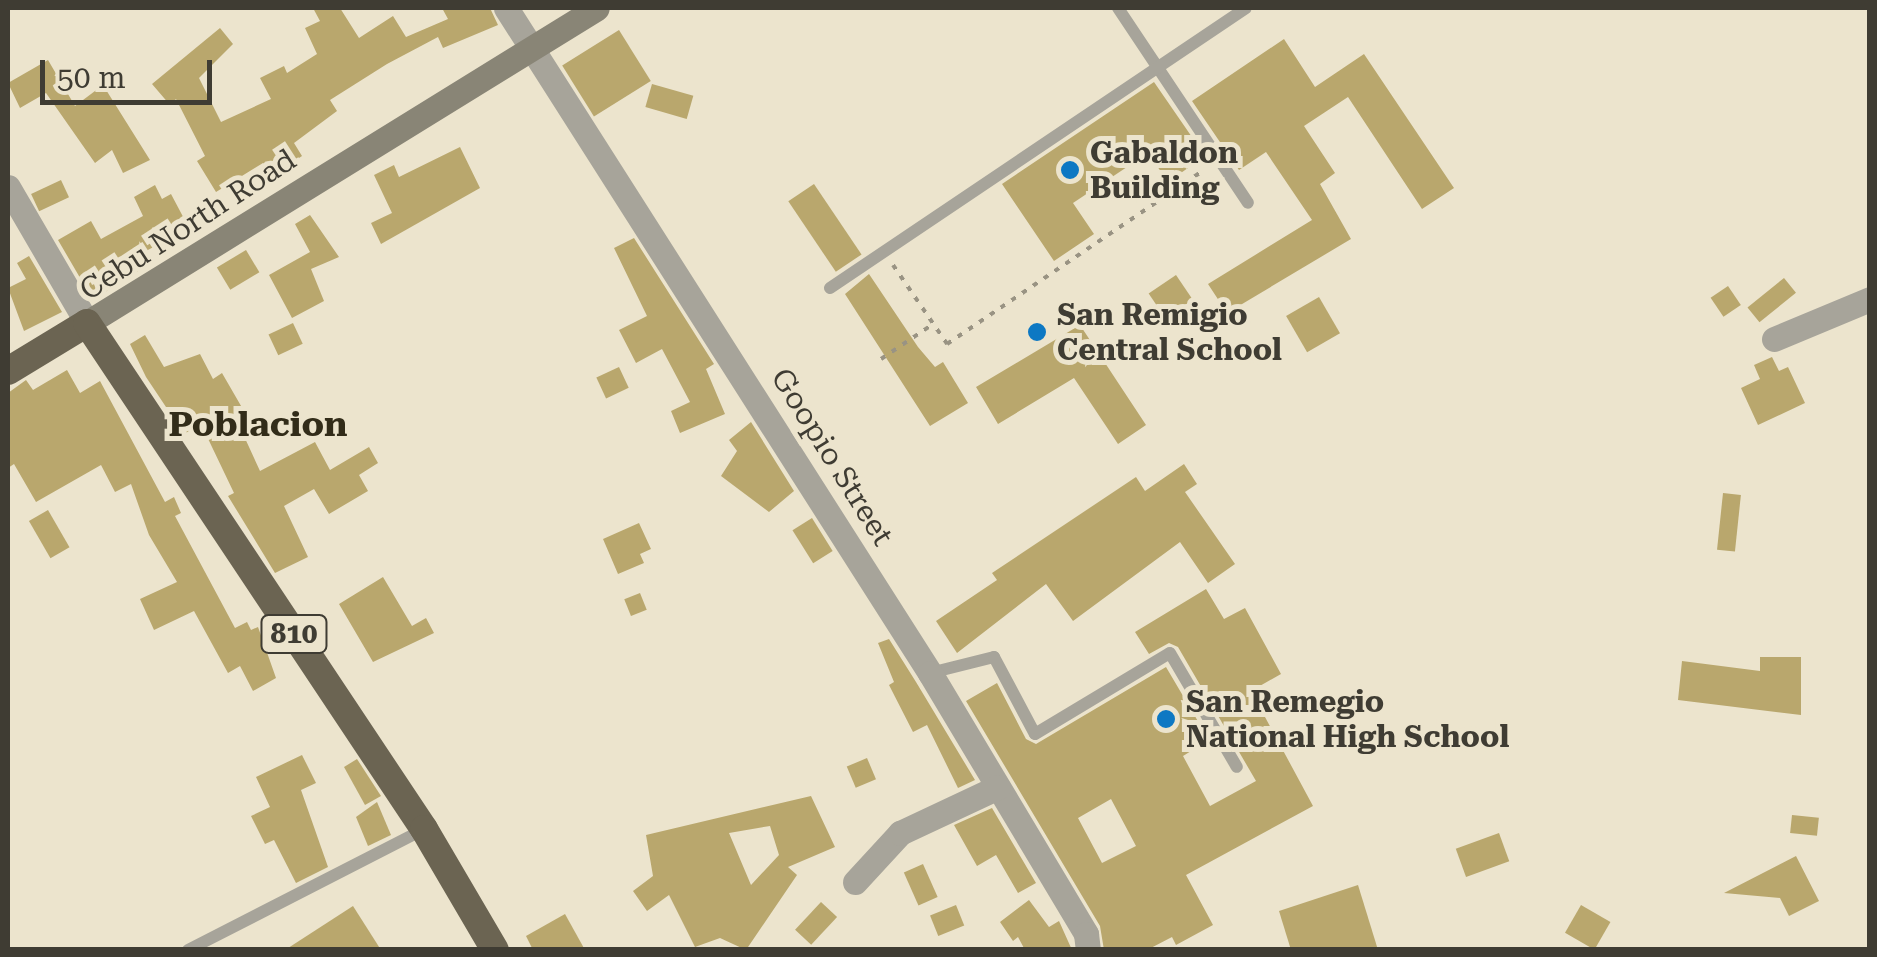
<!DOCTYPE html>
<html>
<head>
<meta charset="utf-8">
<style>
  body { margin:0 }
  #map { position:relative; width:1877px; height:957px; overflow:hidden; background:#ece4cd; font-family:"Roboto Serif",serif }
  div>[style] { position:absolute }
  .building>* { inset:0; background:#b9a76d; transform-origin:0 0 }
  .path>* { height:4px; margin-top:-2px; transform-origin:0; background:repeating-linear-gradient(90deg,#999383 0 5px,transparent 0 13px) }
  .service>* { height:12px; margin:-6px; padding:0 6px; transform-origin:6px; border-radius:6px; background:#a7a49a }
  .minor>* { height:25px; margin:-12.5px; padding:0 12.5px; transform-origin:12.5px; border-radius:12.5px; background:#a7a49a }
  .secondary>* { height:25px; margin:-12.5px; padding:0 12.5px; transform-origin:12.5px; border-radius:12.5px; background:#898576 }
  .trunk>* { height:28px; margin:-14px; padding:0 14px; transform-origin:14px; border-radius:14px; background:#6b6452 }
  .dots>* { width:28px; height:28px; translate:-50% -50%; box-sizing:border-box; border:5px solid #ece4cd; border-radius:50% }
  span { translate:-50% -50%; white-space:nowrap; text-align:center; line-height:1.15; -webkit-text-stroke:10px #ece4cd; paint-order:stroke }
  .shield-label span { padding:2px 8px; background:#ece4cd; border:2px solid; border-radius:8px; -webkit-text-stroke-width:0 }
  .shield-label { font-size:28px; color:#3f3c33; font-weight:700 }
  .poi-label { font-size:30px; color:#3f3c33; font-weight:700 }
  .left { translate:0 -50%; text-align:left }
  .street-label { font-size:30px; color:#3f3c33 }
  .quarter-label { font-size:35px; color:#322c19; font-weight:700 }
  .frame { position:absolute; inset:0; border:10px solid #3f3c33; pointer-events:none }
  .scale { position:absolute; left:40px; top:60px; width:172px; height:45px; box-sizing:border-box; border:5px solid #3f3c33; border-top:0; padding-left:12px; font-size:30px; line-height:35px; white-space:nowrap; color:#3f3c33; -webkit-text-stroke:8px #ece4cd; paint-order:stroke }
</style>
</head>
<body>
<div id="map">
  <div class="building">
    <i style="clip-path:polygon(313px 8px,340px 8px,359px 38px,393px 16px,406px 37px,448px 19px,442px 8px,490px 8px,498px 25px,443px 48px,438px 37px,387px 64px,330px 100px,337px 111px,294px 143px,302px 156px,272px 176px,263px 163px,216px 192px,197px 161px,205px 156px,176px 99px,170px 105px,152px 84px,220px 28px,233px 44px,199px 78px,221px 122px,271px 99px,260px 78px,284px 66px,287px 73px,317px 54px,305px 28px,320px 21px)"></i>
    <i style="left:619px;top:30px;width:60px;height:67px;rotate:58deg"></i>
    <i style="clip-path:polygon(1284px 39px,1315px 87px,1364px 54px,1454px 188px,1422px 209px,1348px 97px,1304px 126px,1335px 173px,1320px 184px,1351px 239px,1227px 313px,1208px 284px,1312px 220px,1266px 152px,1239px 170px,1192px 101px)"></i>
    <i style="clip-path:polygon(48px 60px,75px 106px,103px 85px,150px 160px,123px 173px,112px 150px,95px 163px,46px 93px,20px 108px,8px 83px)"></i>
    <i style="clip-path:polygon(1154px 82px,1205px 156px,1168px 182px,1148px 153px,1073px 203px,1094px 234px,1054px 261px,1002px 184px)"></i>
    <i style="left:652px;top:84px;width:43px;height:24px;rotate:16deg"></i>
    <i style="clip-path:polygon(460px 147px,480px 188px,381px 244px,371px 223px,392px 213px,374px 175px,394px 165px,399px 177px)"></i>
    <i style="left:61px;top:180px;width:19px;height:33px;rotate:65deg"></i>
    <i style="left:814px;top:184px;width:85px;height:31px;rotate:56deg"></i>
    <i style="clip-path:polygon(155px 185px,162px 199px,171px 194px,189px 228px,146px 251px,152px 262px,93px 300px,58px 240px,91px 221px,101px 239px,143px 216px,134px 197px)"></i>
    <i style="clip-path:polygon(310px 215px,339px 257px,311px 269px,324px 301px,292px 318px,269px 275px,310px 252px,295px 224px)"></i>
    <i style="clip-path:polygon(634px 238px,714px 364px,706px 369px,725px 414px,680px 433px,671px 411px,690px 402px,662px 349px,636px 363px,619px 330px,647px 316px,614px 248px)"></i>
    <i style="left:246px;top:250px;width:26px;height:34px;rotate:59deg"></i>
    <i style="clip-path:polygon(29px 256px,62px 312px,24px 331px,8px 288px,26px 279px,17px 263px)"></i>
    <i style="clip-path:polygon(869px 274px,918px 347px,935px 367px,943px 362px,968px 403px,930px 426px,845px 294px)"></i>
    <i style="left:1176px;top:275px;width:30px;height:33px;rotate:56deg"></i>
    <i style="left:1784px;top:278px;width:19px;height:47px;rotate:51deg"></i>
    <i style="left:1728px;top:286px;width:23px;height:21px;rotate:56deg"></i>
    <i style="left:1319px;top:297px;width:42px;height:38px;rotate:60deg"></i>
    <i style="left:293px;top:323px;width:23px;height:27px;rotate:65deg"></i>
    <i style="clip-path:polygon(1080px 325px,1146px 425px,1118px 444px,1074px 378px,998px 424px,976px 387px)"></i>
    <i style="clip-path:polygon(145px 335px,164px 367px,200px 354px,213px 379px,222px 373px,248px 418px,238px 423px,260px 471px,315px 442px,330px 470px,369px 447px,378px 463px,359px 475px,368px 491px,329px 514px,314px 489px,284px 506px,308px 557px,275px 573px,228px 496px,234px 493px,201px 424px,184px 434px,146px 377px,130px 344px)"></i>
    <i style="clip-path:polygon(1772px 357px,1779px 371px,1788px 367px,1805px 403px,1758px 425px,1741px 388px,1760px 379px,1754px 365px)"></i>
    <i style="left:619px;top:367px;width:23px;height:25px;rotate:65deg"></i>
    <i style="clip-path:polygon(67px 370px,80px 393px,100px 381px,165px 502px,174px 497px,181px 513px,175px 516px,235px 628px,247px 622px,251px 630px,258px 627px,276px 678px,253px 691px,240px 666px,228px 673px,194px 611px,154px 630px,140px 599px,177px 582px,149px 535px,131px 484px,115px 492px,101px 465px,36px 502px,14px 464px,8px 468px,8px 393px,26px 380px,33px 390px)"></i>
    <i style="clip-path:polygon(751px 422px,794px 491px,769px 512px,721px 476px,737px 451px,729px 440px)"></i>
    <i style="clip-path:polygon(1184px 464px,1197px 484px,1185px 492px,1235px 564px,1208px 583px,1180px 542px,1073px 621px,1046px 584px,957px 653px,936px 621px,997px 580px,992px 573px,1136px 477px,1145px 491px)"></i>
    <i style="left:1723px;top:493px;width:18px;height:57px;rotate:6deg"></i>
    <i style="left:48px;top:510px;width:43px;height:22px;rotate:60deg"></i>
    <i style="left:812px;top:518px;width:39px;height:23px;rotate:58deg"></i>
    <i style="clip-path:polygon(639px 523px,651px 549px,640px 554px,644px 563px,618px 574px,603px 539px)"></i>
    <i style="clip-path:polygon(383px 577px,412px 626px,426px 618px,434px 633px,373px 662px,339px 604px)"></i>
    <i style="clip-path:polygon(evenodd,1206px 589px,1224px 619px,1245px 608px,1281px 674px,1251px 691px,1313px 806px,1186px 875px,1213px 925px,1176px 945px,1172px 937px,1147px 950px,1104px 950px,1100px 926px,966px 701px,997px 683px,1026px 739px,1036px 744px,1166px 667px,1209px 740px,1183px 756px,1210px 806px,1256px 781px,1178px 647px,1169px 643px,1149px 654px,1135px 632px,1206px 589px,1111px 799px,1136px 846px,1102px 863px,1078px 818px,1111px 799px)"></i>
    <i style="left:640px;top:593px;width:18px;height:17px;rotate:68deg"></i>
    <i style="clip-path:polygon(889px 639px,916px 682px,975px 780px,958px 788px,927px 725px,913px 732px,889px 685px,894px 682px,878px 643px)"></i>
    <i style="clip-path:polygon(1760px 657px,1801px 657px,1801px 715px,1678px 700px,1682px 661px,1760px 671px)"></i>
    <i style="clip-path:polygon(302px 755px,316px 783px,301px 790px,328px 867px,296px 883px,274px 840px,265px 844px,251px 816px,270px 807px,256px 777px)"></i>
    <i style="left:867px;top:758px;width:23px;height:22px;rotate:67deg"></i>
    <i style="clip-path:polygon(357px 759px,381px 796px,365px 805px,344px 767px)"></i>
    <i style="clip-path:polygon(evenodd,811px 796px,835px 847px,788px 867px,797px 875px,746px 950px,720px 938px,695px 947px,669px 895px,647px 911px,633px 891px,653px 876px,646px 835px,811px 796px,770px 826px,779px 855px,751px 885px,729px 833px,770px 826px)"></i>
    <i style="clip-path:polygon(377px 802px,391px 835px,368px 846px,356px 817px)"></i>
    <i style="clip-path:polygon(992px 808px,1036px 883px,1018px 893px,996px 855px,977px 866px,954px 825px)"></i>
    <i style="left:1792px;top:815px;width:27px;height:18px;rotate:6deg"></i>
    <i style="left:1499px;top:833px;width:30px;height:46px;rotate:70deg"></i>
    <i style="clip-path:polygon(1796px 856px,1819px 901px,1789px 916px,1780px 898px,1724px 893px)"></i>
    <i style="left:923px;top:864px;width:36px;height:21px;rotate:66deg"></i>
    <i style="clip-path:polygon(1358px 885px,1378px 950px,1291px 950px,1279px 911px)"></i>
    <i style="clip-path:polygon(1029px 900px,1049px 927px,1059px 921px,1072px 950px,1025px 950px,1018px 937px,1013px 941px,1000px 922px)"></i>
    <i style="left:821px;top:902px;width:22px;height:38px;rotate:43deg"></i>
    <i style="left:956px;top:905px;width:22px;height:28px;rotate:68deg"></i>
    <i style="left:1581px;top:905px;width:34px;height:32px;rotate:30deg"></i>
    <i style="clip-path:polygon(353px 906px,381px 950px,285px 950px)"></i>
    <i style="clip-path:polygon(565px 914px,585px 950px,533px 950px,526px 936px)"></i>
  </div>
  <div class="path">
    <i style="left:893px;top:265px;width:96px;rotate:55.6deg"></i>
    <i style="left:947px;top:344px;width:309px;rotate:-34.1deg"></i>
    <i style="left:881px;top:359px;width:63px;rotate:-33.9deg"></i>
  </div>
  <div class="service">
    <i style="left:1118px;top:8px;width:234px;rotate:56.3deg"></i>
    <i style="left:830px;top:288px;width:501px;rotate:-33.94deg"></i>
    <i style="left:930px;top:673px;width:66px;rotate:-14deg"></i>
    <i style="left:994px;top:657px;width:87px;rotate:62deg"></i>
    <i style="left:1035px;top:734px;width:157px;rotate:-31deg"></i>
    <i style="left:1170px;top:653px;width:132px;rotate:59.6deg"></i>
    <i style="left:188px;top:950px;width:265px;rotate:-27.1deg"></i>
  </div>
  <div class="minor">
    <i style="left:506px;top:8px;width:789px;rotate:57.48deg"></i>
    <i style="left:930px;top:673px;width:304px;rotate:59.1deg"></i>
    <i style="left:1086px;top:934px;width:16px;rotate:83deg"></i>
    <i style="left:8px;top:187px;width:157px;rotate:59.8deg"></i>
    <i style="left:1774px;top:339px;width:104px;rotate:-22.6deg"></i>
    <i style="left:855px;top:882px;width:67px;rotate:-47.4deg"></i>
    <i style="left:900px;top:833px;width:108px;rotate:-25.1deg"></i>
  </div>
  <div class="secondary">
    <i style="left:87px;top:323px;width:599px;rotate:-31.7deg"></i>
  </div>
  <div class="trunk">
    <i style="left:8px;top:371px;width:92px;rotate:-31.3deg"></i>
    <i style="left:87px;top:323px;width:608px;rotate:56.34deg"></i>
    <i style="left:424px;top:829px;width:140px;rotate:59.6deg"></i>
  </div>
  <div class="dots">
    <i style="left:1070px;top:170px;background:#0d78c3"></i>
    <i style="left:1037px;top:332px;background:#0d78c3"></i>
    <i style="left:1166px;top:719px;background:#0d78c3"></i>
  </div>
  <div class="shield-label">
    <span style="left:294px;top:634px">810</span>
  </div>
  <div class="poi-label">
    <span class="left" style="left:1090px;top:170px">Gabaldon<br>Building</span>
    <span class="left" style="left:1057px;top:332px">San Remigio<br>Central School</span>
    <span class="left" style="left:1186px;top:719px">San Remegio<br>National High School</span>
  </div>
  <div class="street-label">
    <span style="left:188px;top:225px;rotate:-33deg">Cebu North Road</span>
    <span style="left:832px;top:457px;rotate:58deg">Goopio Street</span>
  </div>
  <div class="quarter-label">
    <span style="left:258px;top:425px">Poblacion</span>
  </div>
  <div class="frame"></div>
  <div class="scale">50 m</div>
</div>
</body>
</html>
